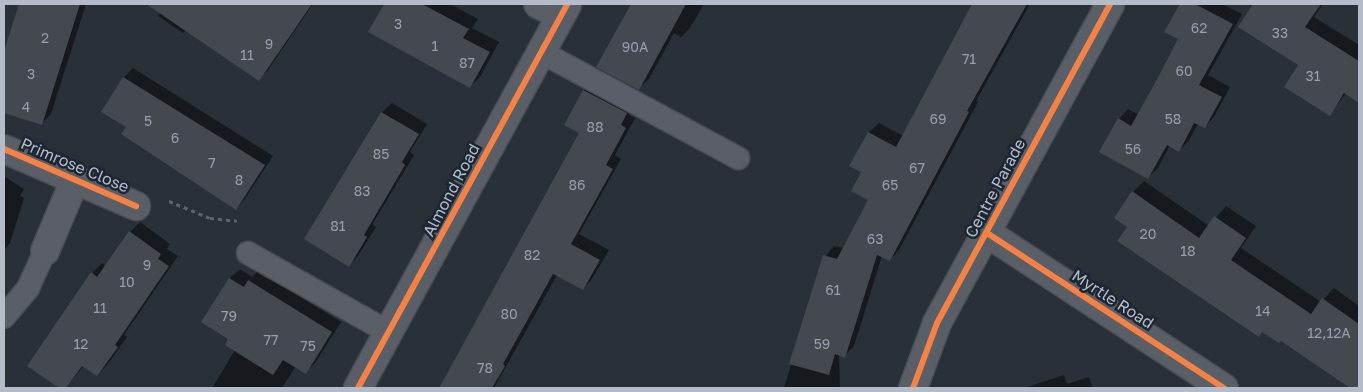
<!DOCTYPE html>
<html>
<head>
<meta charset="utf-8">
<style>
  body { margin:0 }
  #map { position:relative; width:1363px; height:392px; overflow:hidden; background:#2a3038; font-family:"Golos Text",sans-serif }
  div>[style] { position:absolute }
  .shadow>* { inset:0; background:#0007 }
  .building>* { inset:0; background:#444950 }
  .path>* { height:3px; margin-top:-1.5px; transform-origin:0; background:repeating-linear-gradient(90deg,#5d636a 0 4px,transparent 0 8px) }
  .roads { filter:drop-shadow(1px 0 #484c53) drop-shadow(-1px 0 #484c53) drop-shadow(0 1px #484c53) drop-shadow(0 -1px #484c53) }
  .service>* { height:22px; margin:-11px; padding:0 11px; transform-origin:11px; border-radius:11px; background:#5a5e66 }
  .minor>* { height:28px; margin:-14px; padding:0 14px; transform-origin:14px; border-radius:14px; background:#5a5e66 }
  .cycleway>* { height:6px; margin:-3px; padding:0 3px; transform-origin:3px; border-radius:3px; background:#f48246 }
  span { translate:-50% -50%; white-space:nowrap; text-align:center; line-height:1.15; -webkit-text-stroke:5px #1d2633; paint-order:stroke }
  .number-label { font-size:14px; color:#989fab }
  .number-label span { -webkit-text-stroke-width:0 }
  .street-label { font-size:16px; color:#b4bcc9 }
  .frame { position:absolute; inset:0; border:5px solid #b4bcc9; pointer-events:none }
</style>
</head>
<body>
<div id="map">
  <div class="shadow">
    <i style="clip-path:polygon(21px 4px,88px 4px,86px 4px,51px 114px,41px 124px,4px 112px,4px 62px)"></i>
    <i style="clip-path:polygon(149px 4px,222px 4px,244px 18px,253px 4px,313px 4px,268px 70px,259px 79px,186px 30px,183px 33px,158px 16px,161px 12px)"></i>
    <i style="clip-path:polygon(385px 4px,450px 4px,478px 19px,472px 28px,499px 42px,480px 77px,470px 86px,370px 31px)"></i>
    <i style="clip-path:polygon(648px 4px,704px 4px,690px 28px,681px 37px,674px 33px,649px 79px,639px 88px,639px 19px)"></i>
    <i style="clip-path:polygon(974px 4px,1030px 4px,976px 101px,978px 102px,899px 250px,890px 260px,882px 256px,854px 346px,844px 356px,839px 354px,840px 388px,784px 388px,823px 259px,834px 246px,844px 248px,870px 199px,863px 172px,869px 132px,879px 123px,903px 136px)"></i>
    <i style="clip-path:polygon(1181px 4px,1222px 4px,1242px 14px,1208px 75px,1230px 87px,1214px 117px,1205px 127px,1198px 123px,1189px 141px,1179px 150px,1170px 145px,1158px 168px,1148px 177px,1119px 119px,1128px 109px,1139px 115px,1180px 38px,1166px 31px)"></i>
    <i style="clip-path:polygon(1255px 4px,1323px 4px,1314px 17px,1359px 45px,1359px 102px,1346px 93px,1330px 114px,1299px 65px,1240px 27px)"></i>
    <i style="clip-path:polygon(133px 68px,273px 156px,245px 199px,236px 209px,191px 180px,192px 178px,128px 127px,124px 77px)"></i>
    <i style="clip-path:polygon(594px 81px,636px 103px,629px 115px,635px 118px,615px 155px,621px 159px,579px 234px,609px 250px,592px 279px,582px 289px,557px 275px,494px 388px,439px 388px,581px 133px,566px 125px,584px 90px)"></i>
    <i style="clip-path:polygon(392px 103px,427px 124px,410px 152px,414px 155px,372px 225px,376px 227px,358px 256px,349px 265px,305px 239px,382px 112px)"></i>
    <i style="clip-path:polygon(4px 176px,24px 189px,20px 196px,24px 198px,10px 243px,4px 250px)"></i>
    <i style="clip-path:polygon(1144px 181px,1209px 226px,1226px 206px,1256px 226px,1241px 248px,1321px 302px,1334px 288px,1359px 306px,1359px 388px,1353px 388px,1281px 339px,1128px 227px,1133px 192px)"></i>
    <i style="clip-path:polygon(140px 222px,170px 244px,167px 249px,178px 256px,124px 335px,127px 337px,107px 365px,97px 375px,84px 365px,66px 388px,61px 388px,28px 365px,92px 273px,102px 263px,106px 266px,130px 232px)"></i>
    <i style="clip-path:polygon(240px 269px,252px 277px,258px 271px,341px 322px,315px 363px,306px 372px,296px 366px,282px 388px,212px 388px,235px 350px,230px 339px,203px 322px,230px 278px)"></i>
    <i style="clip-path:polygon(1064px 375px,1067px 384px,1089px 377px,1093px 388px,1024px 388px)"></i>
  </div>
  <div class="building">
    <i style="clip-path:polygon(19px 4px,80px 4px,42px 125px,4px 113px,4px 51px)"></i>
    <i style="clip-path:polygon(146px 4px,312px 4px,259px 81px)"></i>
    <i style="clip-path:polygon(384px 4px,422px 4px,469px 29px,463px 38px,490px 52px,470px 88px,368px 32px)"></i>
    <i style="clip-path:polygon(631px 4px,686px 4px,639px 90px,596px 67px)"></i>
    <i style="clip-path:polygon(972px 4px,1027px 4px,967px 111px,969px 112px,890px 261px,877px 255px,845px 358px,835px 354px,829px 375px,789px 364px,823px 255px,837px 259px,868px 200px,851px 191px,861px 172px,849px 166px,868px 132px,896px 147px)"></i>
    <i style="clip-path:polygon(1180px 4px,1195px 4px,1233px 24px,1199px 85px,1222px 97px,1205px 128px,1194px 123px,1179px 152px,1167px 145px,1148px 179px,1099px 152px,1118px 118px,1131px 126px,1155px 83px,1178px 39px,1164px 32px)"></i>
    <i style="clip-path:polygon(1253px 4px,1321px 4px,1305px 27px,1359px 61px,1359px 103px,1344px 93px,1330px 116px,1284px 87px,1298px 65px,1238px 27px)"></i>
    <i style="clip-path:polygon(123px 77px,265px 165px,236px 210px,121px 134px,126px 127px,101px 112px)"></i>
    <i style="clip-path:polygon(583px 90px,627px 113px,621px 125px,626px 128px,606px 165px,613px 169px,571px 244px,600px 260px,583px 290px,553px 274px,503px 364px,505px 366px,492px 388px,439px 388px,579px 133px,564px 125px)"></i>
    <i style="clip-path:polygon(381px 112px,419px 134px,402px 162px,405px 165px,364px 235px,367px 237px,349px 267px,304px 239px)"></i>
    <i style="clip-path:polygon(1132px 191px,1199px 238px,1214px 216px,1246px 238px,1231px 260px,1311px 314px,1322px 298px,1359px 324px,1359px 388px,1350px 388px,1281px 341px,1279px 343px,1262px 332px,1259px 337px,1117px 241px,1127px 227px,1114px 218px)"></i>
    <i style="clip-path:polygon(129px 231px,161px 254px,158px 259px,169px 266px,115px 345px,118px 347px,97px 376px,82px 366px,66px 388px,59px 388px,27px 366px,91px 272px,97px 277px)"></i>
    <i style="clip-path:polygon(229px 278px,244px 287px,248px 280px,332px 332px,306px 374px,283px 360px,273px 375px,225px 345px,228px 339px,201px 322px)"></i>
  </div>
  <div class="path">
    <i style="left:169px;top:201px;width:44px;rotate:22.5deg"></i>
    <i style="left:210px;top:218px;width:27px;rotate:6deg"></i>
  </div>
  <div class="roads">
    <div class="service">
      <i style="left:541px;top:52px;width:224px;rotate:28.3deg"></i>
      <i style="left:248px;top:253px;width:163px;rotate:29.4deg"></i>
      <i style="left:4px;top:317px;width:38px;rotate:-50deg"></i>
      <i style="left:28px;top:288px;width:41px;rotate:-65.3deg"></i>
    </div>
    <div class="minor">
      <i style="left:538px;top:4px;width:25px;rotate:27deg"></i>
      <i style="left:4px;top:149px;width:144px;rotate:23.4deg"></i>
      <i style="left:987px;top:233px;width:283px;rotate:33.2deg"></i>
      <i style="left:45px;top:251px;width:77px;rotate:-67.1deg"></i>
      <i style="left:358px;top:388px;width:437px;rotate:-61.4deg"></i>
      <i style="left:913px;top:388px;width:69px;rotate:-69.7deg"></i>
      <i style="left:937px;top:323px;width:363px;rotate:-61.5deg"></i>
    </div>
  </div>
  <div class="cycleway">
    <i style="left:4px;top:149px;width:144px;rotate:23.4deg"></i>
    <i style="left:987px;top:233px;width:283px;rotate:33.2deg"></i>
    <i style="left:358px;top:388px;width:437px;rotate:-61.4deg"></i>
    <i style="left:913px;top:388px;width:69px;rotate:-69.7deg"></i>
    <i style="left:937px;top:323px;width:363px;rotate:-61.5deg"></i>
  </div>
  <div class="number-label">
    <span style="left:398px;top:24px">3</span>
    <span style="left:1199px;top:28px">62</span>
    <span style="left:1280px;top:33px">33</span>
    <span style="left:45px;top:38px">2</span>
    <span style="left:269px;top:44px">9</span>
    <span style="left:435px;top:46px">1</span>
    <span style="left:635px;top:47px">90A</span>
    <span style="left:247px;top:55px">11</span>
    <span style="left:969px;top:59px">71</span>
    <span style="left:467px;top:63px">87</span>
    <span style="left:1184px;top:71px">60</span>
    <span style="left:31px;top:74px">3</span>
    <span style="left:1313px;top:76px">31</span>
    <span style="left:26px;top:107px">4</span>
    <span style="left:938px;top:119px">69</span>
    <span style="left:1173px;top:119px">58</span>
    <span style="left:148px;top:121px">5</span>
    <span style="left:595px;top:127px">88</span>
    <span style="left:175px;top:138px">6</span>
    <span style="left:1133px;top:149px">56</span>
    <span style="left:381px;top:154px">85</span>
    <span style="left:212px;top:163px">7</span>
    <span style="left:917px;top:168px">67</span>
    <span style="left:239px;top:180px">8</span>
    <span style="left:577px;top:185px">86</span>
    <span style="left:890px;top:185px">65</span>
    <span style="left:362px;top:191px">83</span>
    <span style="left:338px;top:226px">81</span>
    <span style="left:1148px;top:234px">20</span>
    <span style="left:875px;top:239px">63</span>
    <span style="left:1188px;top:251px">18</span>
    <span style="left:532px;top:255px">82</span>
    <span style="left:147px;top:265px">9</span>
    <span style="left:127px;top:282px">10</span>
    <span style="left:833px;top:290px">61</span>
    <span style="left:100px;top:308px">11</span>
    <span style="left:1263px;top:311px">14</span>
    <span style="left:509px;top:314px">80</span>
    <span style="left:229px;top:316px">79</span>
    <span style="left:1329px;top:333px">12,12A</span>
    <span style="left:271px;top:340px">77</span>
    <span style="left:81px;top:344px">12</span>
    <span style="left:822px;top:344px">59</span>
    <span style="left:308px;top:346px">75</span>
    <span style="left:485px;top:368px">78</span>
  </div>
  <div class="street-label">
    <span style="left:75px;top:165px;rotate:23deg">Primrose Close</span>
    <span style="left:995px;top:188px;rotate:-62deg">Centre Parade</span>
    <span style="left:451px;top:190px;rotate:-62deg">Almond Road</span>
    <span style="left:1113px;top:299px;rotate:33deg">Myrtle Road</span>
  </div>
  <div class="frame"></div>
</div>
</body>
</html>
